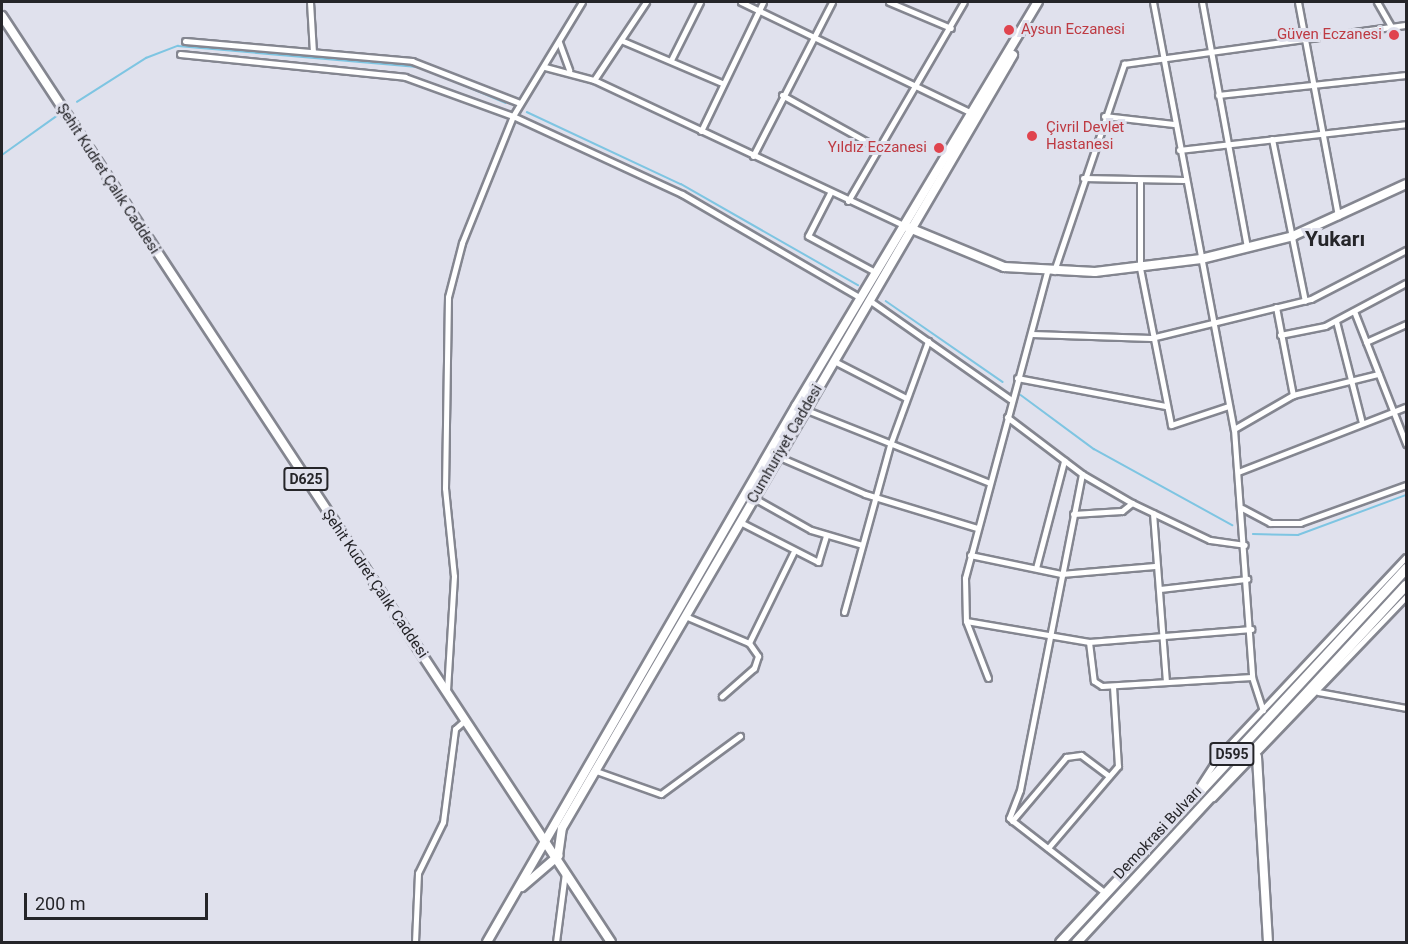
<!DOCTYPE html>
<html>
<head>
<meta charset="utf-8">
<style>
  body { margin:0 }
  #map { position:relative; width:1408px; height:944px; overflow:hidden; background:#e0e1ed; font-family:Roboto,sans-serif }
  div>[style] { position:absolute }
  .stream>* { height:1.5px; margin:-0.75px; padding:0 0.75px; transform-origin:0.75px; border-radius:0.75px; background:#7ec5e2 }
  .roads { filter:drop-shadow(2px 0 #848690) drop-shadow(-2px 0 #848690) drop-shadow(0 2px #848690) drop-shadow(0 -2px #848690) }
  .street>* { height:5px; margin:-2.5px; padding:0 2.5px; transform-origin:2.5px; border-radius:2.5px; background:#fff }
  .secondary>* { height:8px; margin:-4px; padding:0 4px; transform-origin:4px; border-radius:4px; background:#fff }
  .primary>* { height:8px; margin:-4px; padding:0 4px; transform-origin:4px; border-radius:4px; background:#fff }
  .highway>* { height:9px; margin:-4.5px; padding:0 4.5px; transform-origin:4.5px; border-radius:4.5px; background:#fff }
  .dots>* { width:16px; height:16px; translate:-50% -50%; box-sizing:border-box; border:3px solid #e0e1ed; border-radius:50% }
  span { translate:-50% -50%; white-space:nowrap; text-align:center; line-height:1.15; -webkit-text-stroke:6px #e0e1ed; paint-order:stroke }
  .shield-label span { padding:2px 4px; background:#e0e1ed; border:2px solid; border-radius:4px; -webkit-text-stroke-width:0 }
  .shield-label { font-size:14px; color:#252529; font-weight:700 }
  .health-label { font-size:15px; color:#be3a42 }
  .left { translate:0 -50%; text-align:left }
  .right { translate:-100% -50%; text-align:right }
  .street-label { font-size:15px; color:#252529 }
  .district-label { font-size:21px; color:#252529; font-weight:700 }
  .frame { position:absolute; inset:0; border:3px solid #252529; pointer-events:none }
  .scale { position:absolute; left:24px; top:893px; width:184px; height:27px; box-sizing:border-box; border:3px solid #252529; border-top:0; padding-left:8px; font-size:18px; line-height:21px; white-space:nowrap; color:#252529; -webkit-text-stroke:4px #e0e1ed; paint-order:stroke }
</style>
</head>
<body>
<div id="map">
  <div class="stream">
    <i style="left:433px;top:72px;width:79px;rotate:23deg"></i>
    <i style="left:77px;top:102px;width:82px;rotate:-32.5deg"></i>
    <i style="left:146px;top:58px;width:34px;rotate:-21deg"></i>
    <i style="left:178px;top:46px;width:243px;rotate:5deg"></i>
    <i style="left:527px;top:112px;width:170px;rotate:25.1deg"></i>
    <i style="left:681px;top:184px;width:204px;rotate:29.7deg"></i>
    <i style="left:2px;top:155px;width:69px;rotate:-35.5deg"></i>
    <i style="left:886px;top:301px;width:142px;rotate:34.7deg"></i>
    <i style="left:1021px;top:395px;width:91px;rotate:36.5deg"></i>
    <i style="left:1094px;top:449px;width:158px;rotate:28.8deg"></i>
    <i style="left:1253px;top:534px;width:45px;rotate:1.3deg"></i>
    <i style="left:1298px;top:535px;width:115px;rotate:-20.3deg"></i>
  </div>
  <div class="roads">
    <div class="street">
      <i style="left:310px;top:2px;width:50px;rotate:86.6deg"></i>
      <i style="left:582px;top:2px;width:133px;rotate:121.2deg"></i>
      <i style="left:513px;top:116px;width:186px;rotate:24.8deg"></i>
      <i style="left:682px;top:194px;width:207px;rotate:30.2deg"></i>
      <i style="left:741px;top:2px;width:256px;rotate:25.7deg"></i>
      <i style="left:889px;top:2px;width:67px;rotate:22.8deg"></i>
      <i style="left:1153px;top:2px;width:435px;rotate:79.3deg"></i>
      <i style="left:1234px;top:429px;width:249px;rotate:85.8deg"></i>
      <i style="left:1252px;top:677px;width:35px;rotate:72deg"></i>
      <i style="left:1202px;top:2px;width:250px;rotate:79.6deg"></i>
      <i style="left:1298px;top:2px;width:218px;rotate:79.4deg"></i>
      <i style="left:1377px;top:2px;width:30px;rotate:60deg"></i>
      <i style="left:185px;top:41px;width:228px;rotate:5deg"></i>
      <i style="left:412px;top:61px;width:116px;rotate:21.3deg"></i>
      <i style="left:623px;top:41px;width:108px;rotate:23deg"></i>
      <i style="left:559px;top:42px;width:30px;rotate:70deg"></i>
      <i style="left:180px;top:54px;width:226px;rotate:5.8deg"></i>
      <i style="left:405px;top:77px;width:115px;rotate:19.9deg"></i>
      <i style="left:513px;top:116px;width:137px;rotate:111.9deg"></i>
      <i style="left:462px;top:243px;width:56px;rotate:104.5deg"></i>
      <i style="left:448px;top:297px;width:191px;rotate:90.9deg"></i>
      <i style="left:445px;top:488px;width:88px;rotate:84.2deg"></i>
      <i style="left:454px;top:576px;width:115px;rotate:93.5deg"></i>
      <i style="left:671px;top:60px;width:65px;rotate:-63.4deg"></i>
      <i style="left:545px;top:67px;width:51px;rotate:14.9deg"></i>
      <i style="left:594px;top:80px;width:341px;rotate:25.1deg"></i>
      <i style="left:594px;top:80px;width:94px;rotate:-56.3deg"></i>
      <i style="left:782px;top:95px;width:112px;rotate:28.9deg"></i>
      <i style="left:1218px;top:95px;width:189px;rotate:-6.1deg"></i>
      <i style="left:1104px;top:116px;width:70px;rotate:6.5deg"></i>
      <i style="left:701px;top:131px;width:143px;rotate:-64.3deg"></i>
      <i style="left:1272px;top:139px;width:165px;rotate:78.5deg"></i>
      <i style="left:1179px;top:150px;width:228px;rotate:-6.5deg"></i>
      <i style="left:753px;top:156px;width:173px;rotate:-62.8deg"></i>
      <i style="left:1083px;top:178px;width:101px;rotate:1.1deg"></i>
      <i style="left:1140px;top:180px;width:88px;rotate:90deg"></i>
      <i style="left:1140px;top:268px;width:160px;rotate:78.8deg"></i>
      <i style="left:1171px;top:425px;width:60px;rotate:-18.4deg"></i>
      <i style="left:830px;top:193px;width:48px;rotate:117.1deg"></i>
      <i style="left:808px;top:236px;width:76px;rotate:28.2deg"></i>
      <i style="left:848px;top:201px;width:230px;rotate:-59.8deg"></i>
      <i style="left:1054px;top:271px;width:219px;rotate:-71.3deg"></i>
      <i style="left:1124px;top:64px;width:285px;rotate:-7.9deg"></i>
      <i style="left:1047px;top:272px;width:317px;rotate:105deg"></i>
      <i style="left:965px;top:578px;width:43px;rotate:88.7deg"></i>
      <i style="left:966px;top:621px;width:125px;rotate:9.7deg"></i>
      <i style="left:1089px;top:642px;width:163px;rotate:-4.6deg"></i>
      <i style="left:869px;top:300px;width:172px;rotate:35.1deg"></i>
      <i style="left:1276px;top:307px;width:90px;rotate:79.1deg"></i>
      <i style="left:1354px;top:311px;width:143px;rotate:68.6deg"></i>
      <i style="left:1336px;top:321px;width:105px;rotate:75.7deg"></i>
      <i style="left:1032px;top:334px;width:119px;rotate:1.9deg"></i>
      <i style="left:1151px;top:338px;width:165px;rotate:-13.7deg"></i>
      <i style="left:1311px;top:299px;width:107px;rotate:-27.3deg"></i>
      <i style="left:1280px;top:335px;width:46px;rotate:-11.3deg"></i>
      <i style="left:1325px;top:326px;width:92px;rotate:-28deg"></i>
      <i style="left:1366px;top:342px;width:44px;rotate:-24.2deg"></i>
      <i style="left:834px;top:361px;width:81px;rotate:27.2deg"></i>
      <i style="left:1017px;top:378px;width:151px;rotate:10.7deg"></i>
      <i style="left:804px;top:409px;width:200px;rotate:21.7deg"></i>
      <i style="left:1007px;top:417px;width:94px;rotate:37.2deg"></i>
      <i style="left:1082px;top:474px;width:58px;rotate:30.1deg"></i>
      <i style="left:1132px;top:503px;width:86px;rotate:25.4deg"></i>
      <i style="left:1210px;top:540px;width:35px;rotate:8deg"></i>
      <i style="left:1234px;top:429px;width:68px;rotate:-30deg"></i>
      <i style="left:1293px;top:395px;width:88px;rotate:-13.9deg"></i>
      <i style="left:770px;top:453px;width:103px;rotate:23.3deg"></i>
      <i style="left:865px;top:494px;width:117px;rotate:16.9deg"></i>
      <i style="left:1238px;top:472px;width:180px;rotate:-21.2deg"></i>
      <i style="left:1082px;top:474px;width:322px;rotate:101.1deg"></i>
      <i style="left:1020px;top:790px;width:30px;rotate:111deg"></i>
      <i style="left:1009px;top:818px;width:120px;rotate:37.9deg"></i>
      <i style="left:754px;top:498px;width:65px;rotate:29.3deg"></i>
      <i style="left:811px;top:530px;width:53px;rotate:16.4deg"></i>
      <i style="left:1242px;top:508px;width:32px;rotate:28deg"></i>
      <i style="left:1270px;top:523px;width:30px"></i>
      <i style="left:1300px;top:523px;width:113px;rotate:-19.7deg"></i>
      <i style="left:1153px;top:513px;width:169px;rotate:85.6deg"></i>
      <i style="left:1073px;top:514px;width:49px;rotate:-3.5deg"></i>
      <i style="left:1122px;top:511px;width:13px;rotate:-39deg"></i>
      <i style="left:740px;top:522px;width:88px;rotate:27.1deg"></i>
      <i style="left:818px;top:562px;width:28px;rotate:-73deg"></i>
      <i style="left:970px;top:555px;width:93px;rotate:11.8deg"></i>
      <i style="left:1061px;top:574px;width:94px;rotate:-4.9deg"></i>
      <i style="left:1036px;top:568px;width:111px;rotate:-75.3deg"></i>
      <i style="left:1160px;top:589px;width:88px;rotate:-6.6deg"></i>
      <i style="left:844px;top:612px;width:173px;rotate:-74.6deg"></i>
      <i style="left:890px;top:445px;width:111px;rotate:-69.9deg"></i>
      <i style="left:685px;top:616px;width:69px;rotate:22.9deg"></i>
      <i style="left:749px;top:643px;width:16px;rotate:55deg"></i>
      <i style="left:758px;top:656px;width:13px;rotate:108deg"></i>
      <i style="left:754px;top:668px;width:43px;rotate:138.8deg"></i>
      <i style="left:966px;top:621px;width:61px;rotate:68.9deg"></i>
      <i style="left:1089px;top:642px;width:39px;rotate:83deg"></i>
      <i style="left:1094px;top:681px;width:9px;rotate:32deg"></i>
      <i style="left:1102px;top:686px;width:150px;rotate:-3.4deg"></i>
      <i style="left:749px;top:643px;width:100px;rotate:-63.9deg"></i>
      <i style="left:1318px;top:692px;width:89px;rotate:10.3deg"></i>
      <i style="left:596px;top:771px;width:69px;rotate:19.5deg"></i>
      <i style="left:661px;top:794px;width:98px;rotate:-36.3deg"></i>
      <i style="left:1194px;top:794px;width:44px;rotate:-57deg"></i>
      <i style="left:1218px;top:757px;width:274px;rotate:-46.8deg"></i>
      <i style="left:1213px;top:798px;width:279px;rotate:-46.2deg"></i>
      <i style="left:1012px;top:821px;width:84px;rotate:-49.8deg"></i>
      <i style="left:1066px;top:757px;width:15px;rotate:-8deg"></i>
      <i style="left:1081px;top:755px;width:35px;rotate:37deg"></i>
      <i style="left:1048px;top:848px;width:108px;rotate:-49.5deg"></i>
      <i style="left:1118px;top:766px;width:79px;rotate:-93.6deg"></i>
      <i style="left:415px;top:942px;width:69px;rotate:-87.5deg"></i>
      <i style="left:418px;top:873px;width:57px;rotate:-63.9deg"></i>
      <i style="left:443px;top:822px;width:94px;rotate:-82.6deg"></i>
      <i style="left:455px;top:729px;width:13px;rotate:-42deg"></i>
      <i style="left:556px;top:942px;width:70px;rotate:-82.6deg"></i>
    </div>
    <div class="secondary">
      <i style="left:907px;top:227px;width:105px;rotate:22.4deg"></i>
      <i style="left:1004px;top:267px;width:91px;rotate:3.1deg"></i>
      <i style="left:1095px;top:272px;width:107px;rotate:-7deg"></i>
      <i style="left:1201px;top:259px;width:95px;rotate:-14deg"></i>
      <i style="left:1293px;top:236px;width:124px;rotate:-24.7deg"></i>
      <i style="left:1257px;top:757px;width:185px;rotate:86.6deg"></i>
      <i style="left:522px;top:887px;width:48px;rotate:-40.7deg"></i>
      <i style="left:558px;top:856px;width:28px;rotate:-82deg"></i>
      <i style="left:562px;top:828px;width:895px;rotate:-59.74deg"></i>
      <i style="left:487px;top:942px;width:619px;rotate:-60.04deg"></i>
      <i style="left:796px;top:406px;width:471px;rotate:-59.1deg"></i>
    </div>
    <div class="primary">
      <i style="left:2px;top:16px;width:1108px;rotate:56.67deg"></i>
    </div>
    <div class="highway">
      <i style="left:1060px;top:942px;width:510px;rotate:-47.23deg"></i>
      <i style="left:1076px;top:942px;width:486px;rotate:-47.3deg"></i>
    </div>
  </div>
  <div class="dots">
    <i style="left:1009px;top:30px;background:#e0444e"></i>
    <i style="left:1394px;top:35px;background:#e0444e"></i>
    <i style="left:1032px;top:136px;background:#e0444e"></i>
    <i style="left:939px;top:148px;background:#e0444e"></i>
  </div>
  <div class="shield-label">
    <span style="left:306px;top:479px">D625</span>
    <span style="left:1232px;top:754px">D595</span>
  </div>
  <div class="health-label">
    <span class="left" style="left:1021px;top:30px">Aysun Eczanesi</span>
    <span class="right" style="left:1382px;top:35px">Güven Eczanesi</span>
    <span class="left" style="left:1046px;top:136px">Çivril Devlet<br>Hastanesi</span>
    <span class="right" style="left:927px;top:148px">Yıldız Eczanesi</span>
  </div>
  <div class="street-label">
    <span style="left:108px;top:179px;rotate:57deg">Şehit Kudret Çalık Caddesi</span>
    <span style="left:785px;top:444px;rotate:-60deg">Cumhuriyet Caddesi</span>
    <span style="left:375px;top:584px;rotate:56deg">Şehit Kudret Çalık Caddesi</span>
    <span style="left:1158px;top:833px;rotate:-47deg">Demokrasi Bulvarı</span>
  </div>
  <div class="district-label">
    <span style="left:1335px;top:239px">Yukarı</span>
  </div>
  <div class="frame"></div>
  <div class="scale">200 m</div>
</div>
</body>
</html>
